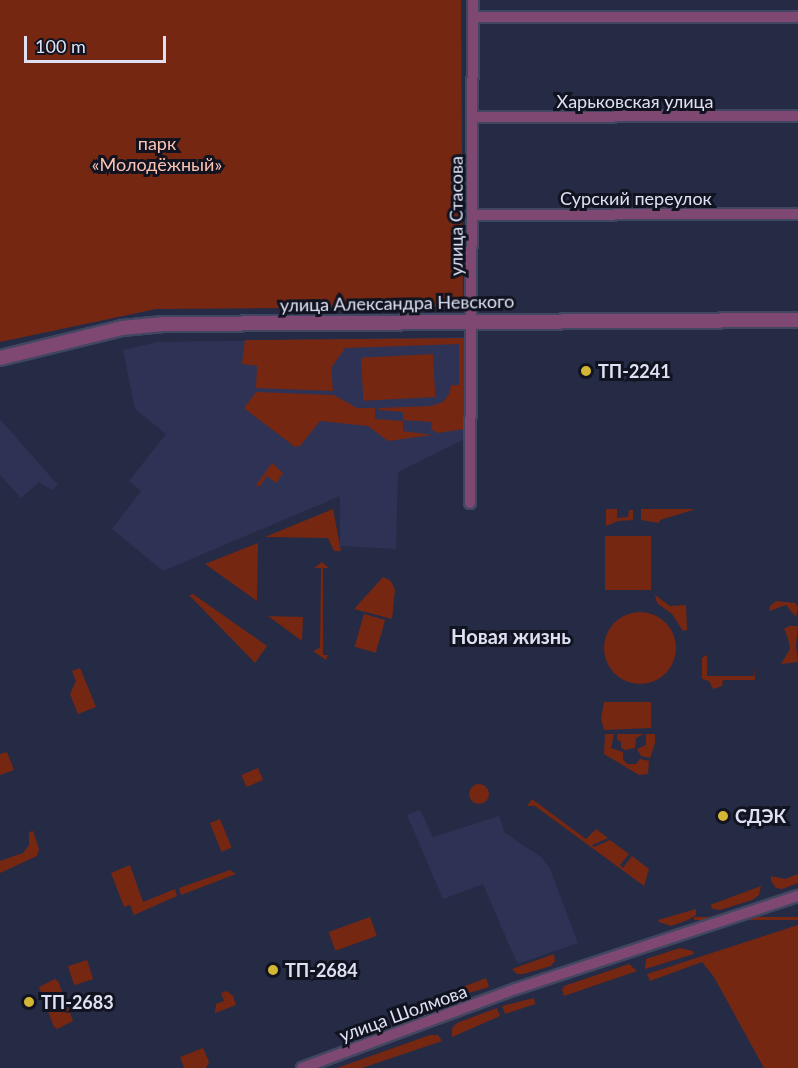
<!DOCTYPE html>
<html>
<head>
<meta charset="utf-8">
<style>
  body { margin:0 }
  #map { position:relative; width:798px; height:1068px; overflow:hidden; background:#252a45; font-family:Lato,sans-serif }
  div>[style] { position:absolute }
  .built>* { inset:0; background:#2e3355 }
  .green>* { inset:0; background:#762712; transform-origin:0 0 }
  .round { border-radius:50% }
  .roads { filter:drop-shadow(2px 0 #424761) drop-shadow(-2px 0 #424761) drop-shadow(0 2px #424761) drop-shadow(0 -2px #424761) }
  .minor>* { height:10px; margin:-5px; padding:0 5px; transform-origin:5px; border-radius:5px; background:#7f4873 }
  .tertiary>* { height:14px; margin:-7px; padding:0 7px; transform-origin:7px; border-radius:7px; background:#7f4873 }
  .dots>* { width:16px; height:16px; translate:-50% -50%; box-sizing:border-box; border:3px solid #111420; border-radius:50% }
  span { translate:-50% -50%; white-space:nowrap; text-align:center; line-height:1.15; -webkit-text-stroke:6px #111420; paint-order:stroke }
  .street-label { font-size:18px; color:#dde1f3 }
  .park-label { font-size:18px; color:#fdc2b2 }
  .poi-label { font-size:18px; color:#dde1f3; font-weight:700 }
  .left { translate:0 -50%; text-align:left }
  .neighbourhood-label { font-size:20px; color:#dde1f3; font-weight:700 }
  .scale { position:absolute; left:24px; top:36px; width:142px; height:27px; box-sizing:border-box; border:3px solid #dde1f3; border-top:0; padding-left:8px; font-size:18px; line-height:21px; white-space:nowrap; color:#dde1f3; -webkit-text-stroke:4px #111420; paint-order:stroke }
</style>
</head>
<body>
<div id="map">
  <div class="built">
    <i style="clip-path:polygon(466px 337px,465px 439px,398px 472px,396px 549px,340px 546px,340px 496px,163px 571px,112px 529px,141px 491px,129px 481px,166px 434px,135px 409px,123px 350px,158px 342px)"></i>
    <i style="clip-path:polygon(0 419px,58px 485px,52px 490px,39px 482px,21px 498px,0 475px)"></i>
    <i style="clip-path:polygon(420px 810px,433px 837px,499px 816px,505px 833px,541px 857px,550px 869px,578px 943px,520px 963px,516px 961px,483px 884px,443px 899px,407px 815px)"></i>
  </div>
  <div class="green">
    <i style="clip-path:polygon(0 0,461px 0,463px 307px,156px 309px,0 342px)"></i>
    <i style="clip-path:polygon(466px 338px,464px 429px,437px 433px,431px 429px,432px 422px,403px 420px,403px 412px,379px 410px,378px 408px,431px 406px,443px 402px,449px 394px,451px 385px,459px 385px,459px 344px,345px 348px,331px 368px,333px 391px,256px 388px,257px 366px,242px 364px,245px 340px)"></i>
    <i style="left:433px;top:354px;width:43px;height:72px;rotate:87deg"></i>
    <i style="clip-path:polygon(256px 392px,334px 395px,357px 408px,375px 408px,375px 419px,403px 421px,403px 431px,432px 435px,388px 441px,368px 426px,320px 421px,300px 446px,295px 447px,244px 408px)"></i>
    <i style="clip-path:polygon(272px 463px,283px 473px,276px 483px,267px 476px,259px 487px,256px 485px)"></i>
    <i style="clip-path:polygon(333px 509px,341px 551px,334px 551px,328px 538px,265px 537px)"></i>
    <i style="clip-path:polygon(606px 509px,617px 509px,617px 518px,628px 517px,629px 510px,633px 510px,633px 520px,618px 521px,606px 526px)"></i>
    <i style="clip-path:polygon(641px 509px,693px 509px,693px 510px,660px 520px,659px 523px,641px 520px)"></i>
    <i style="clip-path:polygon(605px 536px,651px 536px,651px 590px,605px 590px,605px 563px,610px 563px,605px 563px)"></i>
    <i style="clip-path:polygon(258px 543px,257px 601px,205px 564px)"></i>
    <i style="clip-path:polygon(322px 562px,329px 568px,323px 568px,323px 655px,328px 655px,326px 660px,313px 651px,320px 648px,321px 568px,314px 568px)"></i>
    <i style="clip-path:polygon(383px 577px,391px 581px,395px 590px,392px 619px,354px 609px)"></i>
    <i style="clip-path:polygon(193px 594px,267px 646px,255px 663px,189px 595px)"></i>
    <i style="clip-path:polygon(655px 595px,670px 606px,686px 605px,687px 630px,683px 631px,672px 614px,657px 603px)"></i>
    <i style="clip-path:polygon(776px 601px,795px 603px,798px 607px,796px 617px,786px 605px,769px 611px,770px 606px)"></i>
    <i class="round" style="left:604px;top:612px;width:72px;height:72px"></i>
    <i style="left:364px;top:614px;width:22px;height:34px;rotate:16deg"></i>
    <i style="clip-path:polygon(268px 616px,303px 617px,302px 641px)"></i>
    <i style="clip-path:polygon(789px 626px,798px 626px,796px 646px,798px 662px,781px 664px,790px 649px,788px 638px,784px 629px)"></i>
    <i style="clip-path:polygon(707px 655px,707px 676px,754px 676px,754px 665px,755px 680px,723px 680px,722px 686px,713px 689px,709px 681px,702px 679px,702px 658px)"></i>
    <i style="clip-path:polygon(80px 668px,96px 707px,78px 714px,70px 694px,76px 681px,72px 671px)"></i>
    <i style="clip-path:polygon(604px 702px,651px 702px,651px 728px,604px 730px,601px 719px)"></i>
    <i style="clip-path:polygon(605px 734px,614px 734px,611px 748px,623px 752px,623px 759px,627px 764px,636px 764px,640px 759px,649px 761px,648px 774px,639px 775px,604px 754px)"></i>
    <i style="clip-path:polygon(617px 734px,644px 734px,636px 738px,635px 748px,625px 750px,621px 748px,621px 742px,617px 739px)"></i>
    <i style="clip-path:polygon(646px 734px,655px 734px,655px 743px,650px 758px,641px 756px,637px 749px,646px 745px)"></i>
    <i style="clip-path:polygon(7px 752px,14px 770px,0 775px,0 754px)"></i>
    <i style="left:258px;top:768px;width:13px;height:18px;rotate:67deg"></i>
    <i class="round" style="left:469px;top:784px;width:20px;height:20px"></i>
    <i style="clip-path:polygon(532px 799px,586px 839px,596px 829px,608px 838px,592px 845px,594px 847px,610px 840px,629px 854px,620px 865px,623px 868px,632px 856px,649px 869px,644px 886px,535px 806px,527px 806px)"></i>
    <i style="left:220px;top:819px;width:31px;height:11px;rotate:68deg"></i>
    <i style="clip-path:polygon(33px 831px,39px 849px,37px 856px,0 873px,0 861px,23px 853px,29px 845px,29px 832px)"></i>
    <i style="clip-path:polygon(130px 865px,143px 902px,175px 889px,177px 896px,134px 915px,130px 905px,124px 907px,111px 873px)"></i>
    <i style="clip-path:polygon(230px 870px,236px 874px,181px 895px,179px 888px)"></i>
    <i style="clip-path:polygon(798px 874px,798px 883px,782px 889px,776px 888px,771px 881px,771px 876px,785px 879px)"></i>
    <i style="clip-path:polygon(761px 886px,759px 895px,752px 900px,720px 910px,713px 909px,710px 905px)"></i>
    <i style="clip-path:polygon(696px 909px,696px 915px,688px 920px,671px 926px,659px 922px,658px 920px)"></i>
    <i style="left:370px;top:917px;width:20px;height:44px;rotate:70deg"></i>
    <i style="left:798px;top:917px;width:3px;height:104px;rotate:90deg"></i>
    <i style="clip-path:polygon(798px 925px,798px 1068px,764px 1068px,714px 977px,702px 962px,650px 981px,647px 974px)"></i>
    <i style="clip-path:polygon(680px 948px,693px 951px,694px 954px,645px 969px,646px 959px)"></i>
    <i style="clip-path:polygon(554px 954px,555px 961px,551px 966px,523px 974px,517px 974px,512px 969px)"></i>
    <i style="left:87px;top:960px;width:20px;height:20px;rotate:72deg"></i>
    <i style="clip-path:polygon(629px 964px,637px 971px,564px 996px,562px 990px,564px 986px)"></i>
    <i style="clip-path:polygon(486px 978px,489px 987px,452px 998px,450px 992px)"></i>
    <i style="clip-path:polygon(55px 979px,58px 981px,73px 1021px,57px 1029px,54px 1027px,39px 987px)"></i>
    <i style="clip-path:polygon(227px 991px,233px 996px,236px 1005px,215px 1013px,216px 1004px,224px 1001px,221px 993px)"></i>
    <i style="clip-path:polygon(534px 998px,535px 1004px,505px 1014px,502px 1006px)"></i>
    <i style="clip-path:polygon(497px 1008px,500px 1016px,452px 1037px,452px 1028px,457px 1023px)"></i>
    <i style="clip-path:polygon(430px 1035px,438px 1035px,442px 1041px,362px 1068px,337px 1068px)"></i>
    <i style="clip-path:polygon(203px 1048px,209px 1062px,206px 1068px,184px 1068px,180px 1057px)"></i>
  </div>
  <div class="roads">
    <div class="minor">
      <i style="left:473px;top:17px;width:325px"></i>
      <i style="left:473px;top:117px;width:325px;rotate:-0.2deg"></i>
      <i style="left:473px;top:215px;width:325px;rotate:-0.2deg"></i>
      <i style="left:470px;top:503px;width:503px;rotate:-89.66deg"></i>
      <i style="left:302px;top:1068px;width:228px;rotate:-20.3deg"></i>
      <i style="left:516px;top:989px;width:297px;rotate:-18.3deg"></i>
    </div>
    <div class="tertiary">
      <i style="left:0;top:358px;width:126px;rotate:-13.8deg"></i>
      <i style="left:122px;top:328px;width:42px;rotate:-5.4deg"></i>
      <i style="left:164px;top:324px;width:634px;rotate:-0.36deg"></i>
    </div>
  </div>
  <div class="dots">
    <i style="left:586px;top:371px;background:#d4b635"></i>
    <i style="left:723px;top:816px;background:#d4b635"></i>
    <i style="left:273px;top:970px;background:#d4b635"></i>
    <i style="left:29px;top:1002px;background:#d4b635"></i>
  </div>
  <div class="street-label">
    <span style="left:635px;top:101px">Харьковская улица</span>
    <span style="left:636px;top:198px">Сурский переулок</span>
    <span style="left:456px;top:216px;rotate:-90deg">улица Стасова</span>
    <span style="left:397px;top:303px;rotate:-1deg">улица Александра Невского</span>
    <span style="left:403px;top:1013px;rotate:-20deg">улица Шолмова</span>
  </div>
  <div class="park-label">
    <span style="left:157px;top:154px">парк<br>«Молодёжный»</span>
  </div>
  <div class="poi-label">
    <span class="left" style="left:598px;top:371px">ТП-2241</span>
    <span class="left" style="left:735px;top:816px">СДЭК</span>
    <span class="left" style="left:285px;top:970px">ТП-2684</span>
    <span class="left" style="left:41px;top:1002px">ТП-2683</span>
  </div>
  <div class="neighbourhood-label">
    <span style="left:511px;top:636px">Новая жизнь</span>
  </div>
  <div class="scale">100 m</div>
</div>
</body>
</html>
